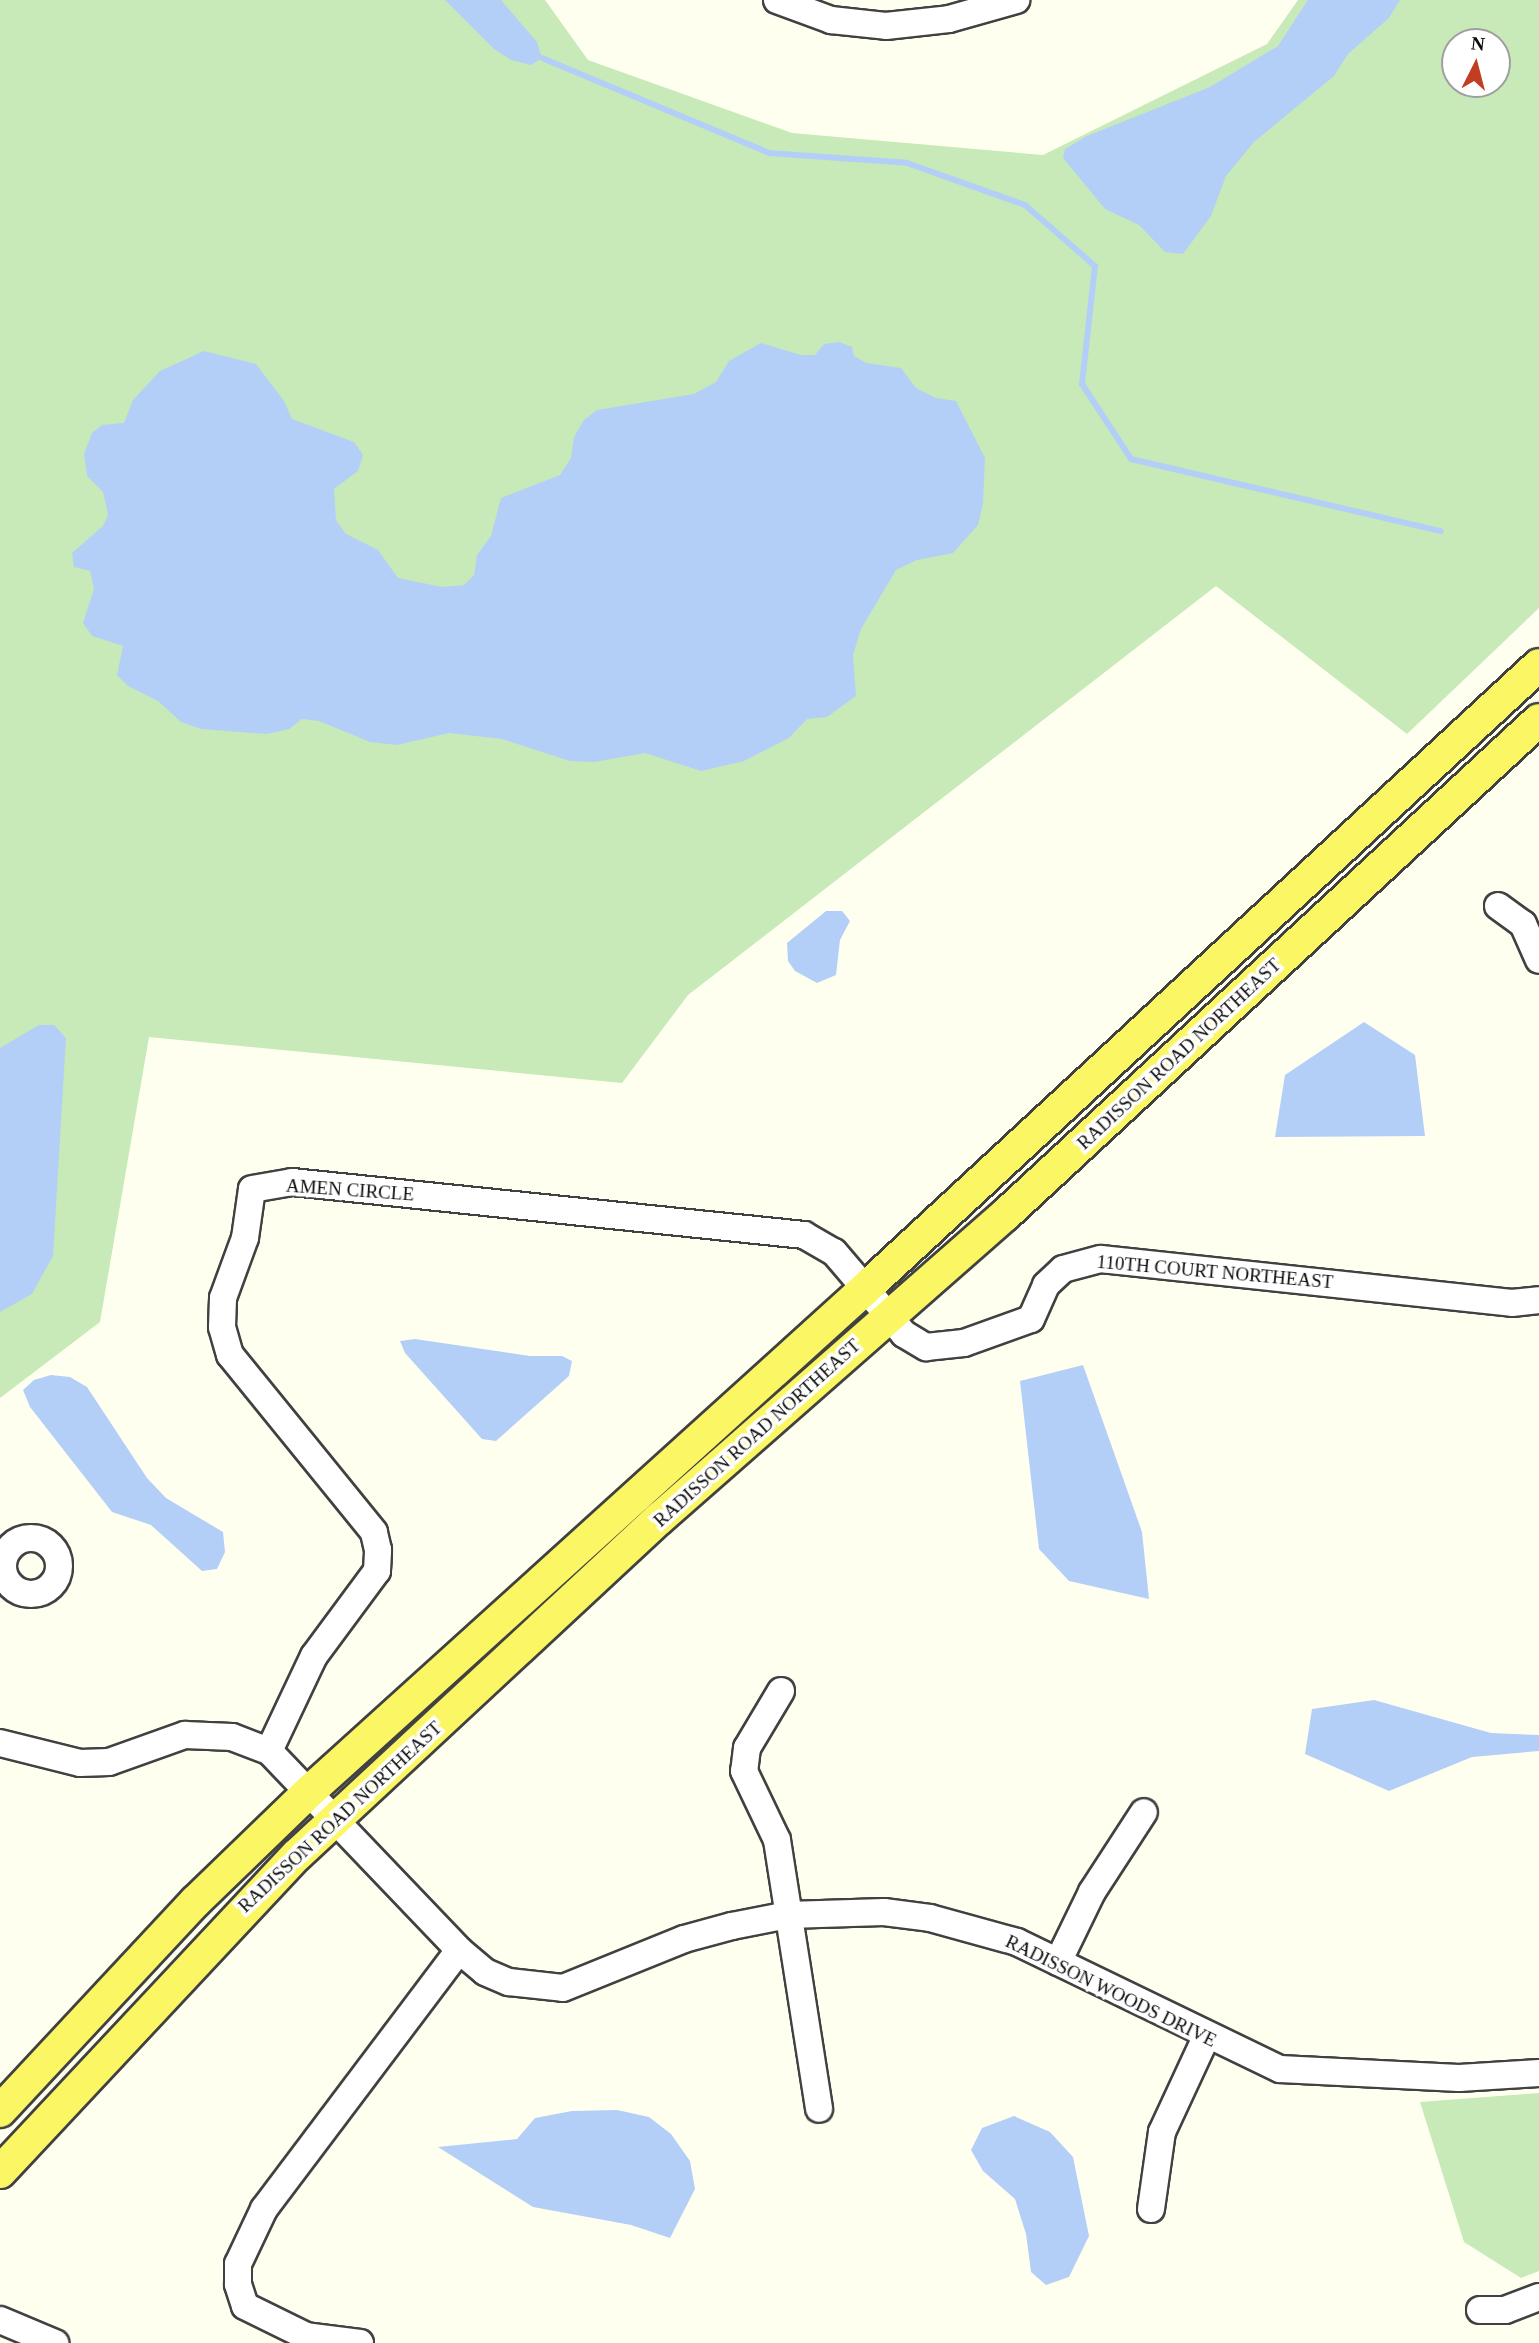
<!DOCTYPE html>
<html>
<head>
<meta charset="utf-8">
<style>
  body { margin:0 }
  #map { position:relative; width:1539px; height:2343px; overflow:hidden; background:#fffff0; font-family:"Times New Roman",serif }
  div>[style] { position:absolute }
  .green>* { inset:0; background:#c7eab8 }
  .water>* { inset:0; background:#b4cff7 }
  .stream>* { height:6px; margin:-3px; padding:0 3px; transform-origin:3px; border-radius:3px; background:#b4cff7 }
  .roads { filter:drop-shadow(2px 0 #414141) drop-shadow(-2px 0 #414141) drop-shadow(0 2px #414141) drop-shadow(0 -2px #414141) }
  .minor>* { height:26px; margin:-13px; padding:0 13px; transform-origin:13px; border-radius:13px; background:#fff }
  .minor>.ring { margin:-13px; padding:0; box-sizing:content-box; background:none; border:26px solid #fff; border-radius:50% }
  .major>* { height:32px; margin:-16px; padding:0 16px; transform-origin:16px; border-radius:16px; background:#faf664 }
  span { translate:-50% -50%; white-space:nowrap; text-align:center; line-height:1.15; -webkit-text-stroke:7px #fff; paint-order:stroke }
  .street-label { font-size:19px; color:#0e0e0e }
  .north { position:absolute; left:1441px; top:28px; width:70px; height:70px; box-sizing:border-box; background:#fff; border:2px solid #9f9f9f; border-radius:50%; rotate:6deg; font-size:19px; font-weight:700; line-height:28px; text-align:center; color:#0e0e0e }
  .north::after { content:''; display:block; margin:auto; width:24px; height:32px; background:#c13e23; clip-path:polygon(50% 0,100% 100%,50% 72%,0 100%) }
</style>
</head>
<body>
<div id="map">
  <div class="green">
    <i style="clip-path:polygon(evenodd,0 0,545px 0,588px 60px,792px 133px,1043px 155px,1267px 44px,1298px 0,1539px 0,1539px 608px,1407px 734px,1216px 586px,688px 995px,622px 1083px,149px 1037px,100px 1322px,0 1398px,0 0,1455px 42px,1497px 42px,1497px 84px,1455px 84px,1455px 42px)"></i>
    <i style="clip-path:polygon(1539px 2093px,1539px 2271px,1521px 2278px,1464px 2242px,1420px 2102px)"></i>
  </div>
  <div class="water">
    <i style="clip-path:polygon(445px 0,501px 0,537px 42px,542px 58px,531px 65px,511px 60px,494px 49px)"></i>
    <i style="clip-path:polygon(1308px 0,1400px 0,1389px 18px,1348px 54px,1334px 76px,1254px 142px,1226px 176px,1211px 216px,1183px 254px,1165px 252px,1139px 225px,1105px 209px,1063px 158px,1065px 149px,1087px 136px,1210px 87px,1278px 46px)"></i>
    <i style="clip-path:polygon(839px 342px,852px 347px,854px 356px,866px 363px,901px 368px,916px 388px,936px 398px,956px 401px,985px 458px,983px 504px,978px 525px,953px 553px,917px 560px,896px 570px,861px 629px,853px 655px,856px 696px,827px 717px,807px 719px,789px 738px,744px 761px,701px 771px,645px 753px,595px 762px,570px 761px,502px 739px,449px 733px,397px 745px,370px 742px,319px 721px,302px 719px,289px 729px,267px 734px,201px 729px,181px 722px,158px 701px,128px 686px,117px 675px,123px 646px,92px 636px,83px 623px,94px 589px,90px 571px,74px 567px,72px 553px,103px 526px,108px 515px,103px 492px,87px 476px,84px 454px,92px 433px,102px 425px,124px 423px,133px 400px,160px 371px,204px 351px,256px 364px,284px 401px,292px 419px,354px 442px,363px 455px,358px 471px,334px 489px,336px 520px,346px 534px,378px 550px,398px 578px,442px 587px,464px 585px,474px 575px,477px 555px,491px 536px,501px 498px,560px 475px,571px 458px,574px 437px,584px 420px,597px 410px,694px 394px,716px 382px,729px 361px,761px 343px,801px 355px,815px 355px,824px 344px)"></i>
    <i style="clip-path:polygon(826px 911px,842px 911px,850px 921px,840px 940px,836px 975px,817px 983px,795px 971px,788px 961px,787px 943px)"></i>
    <i style="clip-path:polygon(1364px 1022px,1415px 1055px,1425px 1136px,1275px 1137px,1285px 1075px)"></i>
    <i style="clip-path:polygon(39px 1025px,54px 1025px,66px 1038px,53px 1256px,32px 1294px,0 1312px,0 1048px)"></i>
    <i style="clip-path:polygon(415px 1339px,530px 1356px,562px 1356px,572px 1361px,569px 1376px,496px 1441px,482px 1439px,405px 1353px,400px 1341px)"></i>
    <i style="clip-path:polygon(1083px 1365px,1142px 1532px,1149px 1599px,1069px 1581px,1039px 1549px,1020px 1381px)"></i>
    <i style="clip-path:polygon(51px 1375px,70px 1377px,87px 1387px,147px 1478px,166px 1498px,223px 1532px,225px 1552px,217px 1569px,202px 1571px,151px 1525px,112px 1512px,30px 1407px,23px 1390px,34px 1380px)"></i>
    <i style="clip-path:polygon(1374px 1700px,1491px 1733px,1539px 1735px,1539px 1751px,1472px 1757px,1389px 1791px,1305px 1754px,1312px 1709px)"></i>
    <i style="clip-path:polygon(617px 2110px,649px 2117px,671px 2134px,690px 2161px,695px 2189px,670px 2238px,631px 2225px,533px 2207px,438px 2147px,517px 2139px,535px 2118px,572px 2111px)"></i>
    <i style="clip-path:polygon(1014px 2116px,1050px 2132px,1073px 2157px,1089px 2236px,1069px 2277px,1046px 2285px,1031px 2272px,1026px 2234px,1015px 2199px,983px 2171px,971px 2150px,982px 2128px)"></i>
  </div>
  <div class="stream">
    <i style="left:542px;top:58px;width:246px;rotate:22.7deg"></i>
    <i style="left:769px;top:153px;width:138px;rotate:4.1deg"></i>
    <i style="left:907px;top:163px;width:125px;rotate:19.6deg"></i>
    <i style="left:1025px;top:205px;width:93px;rotate:41.1deg"></i>
    <i style="left:1095px;top:266px;width:119px;rotate:96.3deg"></i>
    <i style="left:1082px;top:384px;width:90px;rotate:56.8deg"></i>
    <i style="left:1131px;top:459px;width:318px;rotate:13.1deg"></i>
  </div>
  <div class="roads">
    <div class="minor">
      <i style="left:777px;top:0;width:58px;rotate:20.3deg"></i>
      <i style="left:831px;top:20px;width:55px;rotate:6.2deg"></i>
      <i style="left:886px;top:26px;width:63px;rotate:-6.3deg"></i>
      <i style="left:949px;top:19px;width:70px;rotate:-15.8deg"></i>
      <i style="left:1498px;top:906px;width:31px;rotate:36deg"></i>
      <i style="left:1523px;top:924px;width:39px;rotate:66deg"></i>
      <i class="ring" style="left:3px;top:1538px;width:30px;height:30px"></i>
      <i style="left:781px;top:1691px;width:66px;rotate:120.8deg"></i>
      <i style="left:747px;top:1748px;width:23px;rotate:97deg"></i>
      <i style="left:744px;top:1771px;width:76px;rotate:64.4deg"></i>
      <i style="left:777px;top:1840px;width:272px;rotate:81.1deg"></i>
      <i style="left:0;top:1743px;width:82px;rotate:14deg"></i>
      <i style="left:80px;top:1763px;width:29px;rotate:-2deg"></i>
      <i style="left:109px;top:1762px;width:81px;rotate:-19.6deg"></i>
      <i style="left:185px;top:1735px;width:47px;rotate:2.4deg"></i>
      <i style="left:232px;top:1737px;width:40px;rotate:21deg"></i>
      <i style="left:269px;top:1751px;width:275px;rotate:46.3deg"></i>
      <i style="left:459px;top:1950px;width:34px;rotate:40deg"></i>
      <i style="left:485px;top:1972px;width:26px;rotate:23deg"></i>
      <i style="left:509px;top:1982px;width:54px;rotate:6.3deg"></i>
      <i style="left:563px;top:1988px;width:131px;rotate:-22deg"></i>
      <i style="left:684px;top:1939px;width:50px;rotate:-15.2deg"></i>
      <i style="left:732px;top:1926px;width:57px;rotate:-11.1deg"></i>
      <i style="left:788px;top:1915px;width:96px;rotate:-1.8deg"></i>
      <i style="left:884px;top:1912px;width:46px;rotate:7.4deg"></i>
      <i style="left:930px;top:1918px;width:90px;rotate:15.4deg"></i>
      <i style="left:1017px;top:1942px;width:292px;rotate:25.8deg"></i>
      <i style="left:1280px;top:2069px;width:179px;rotate:2.9deg"></i>
      <i style="left:1459px;top:2078px;width:80px;rotate:-3.6deg"></i>
      <i style="left:269px;top:1751px;width:105px;rotate:-64.7deg"></i>
      <i style="left:314px;top:1656px;width:106px;rotate:-53.5deg"></i>
      <i style="left:377px;top:1571px;width:21px;rotate:-87deg"></i>
      <i style="left:378px;top:1550px;width:18px;rotate:-103deg"></i>
      <i style="left:374px;top:1532px;width:228px;rotate:-129.1deg"></i>
      <i style="left:230px;top:1355px;width:29px;rotate:-106deg"></i>
      <i style="left:222px;top:1327px;width:29px;rotate:-88deg"></i>
      <i style="left:223px;top:1298px;width:64px;rotate:-69.9deg"></i>
      <i style="left:245px;top:1238px;width:49px;rotate:-81.9deg"></i>
      <i style="left:252px;top:1189px;width:41px;rotate:-9.9deg"></i>
      <i style="left:292px;top:1182px;width:515px;rotate:5.91deg"></i>
      <i style="left:804px;top:1235px;width:34px;rotate:30deg"></i>
      <i style="left:834px;top:1252px;width:108px;rotate:49.5deg"></i>
      <i style="left:904px;top:1334px;width:26px;rotate:31deg"></i>
      <i style="left:926px;top:1347px;width:38px;rotate:-6deg"></i>
      <i style="left:964px;top:1343px;width:71px;rotate:-19.7deg"></i>
      <i style="left:1031px;top:1319px;width:37px;rotate:-66deg"></i>
      <i style="left:1046px;top:1285px;width:23px;rotate:-43deg"></i>
      <i style="left:1063px;top:1269px;width:39px;rotate:-15deg"></i>
      <i style="left:1101px;top:1259px;width:413px;rotate:6.1deg"></i>
      <i style="left:1512px;top:1303px;width:27px;rotate:-6deg"></i>
      <i style="left:1058px;top:1962px;width:78px;rotate:-64.1deg"></i>
      <i style="left:1092px;top:1892px;width:95px;rotate:-57deg"></i>
      <i style="left:1151px;top:2209px;width:78px;rotate:-81.9deg"></i>
      <i style="left:1162px;top:2132px;width:105px;rotate:-65.1deg"></i>
      <i style="left:1480px;top:2310px;width:25px"></i>
      <i style="left:1505px;top:2310px;width:36px;rotate:-21deg"></i>
      <i style="left:0;top:2320px;width:60px;rotate:22.7deg"></i>
      <i style="left:360px;top:2343px;width:54px;rotate:-172.6deg"></i>
      <i style="left:306px;top:2336px;width:68px;rotate:-153.8deg"></i>
      <i style="left:245px;top:2306px;width:23px;rotate:-108deg"></i>
      <i style="left:238px;top:2284px;width:20px;rotate:-90deg"></i>
      <i style="left:238px;top:2264px;width:61px;rotate:-64.7deg"></i>
      <i style="left:264px;top:2209px;width:324px;rotate:-53deg"></i>
    </div>
    <div class="major">
      <i style="left:0;top:2111px;width:286px;rotate:-47deg"></i>
      <i style="left:195px;top:1902px;width:160px;rotate:-44deg"></i>
      <i style="left:310px;top:1791px;width:750px;rotate:-42.13deg"></i>
      <i style="left:866px;top:1288px;width:917px;rotate:-42.79deg"></i>
      <i style="left:0;top:2172px;width:434px;rotate:-46.9deg"></i>
      <i style="left:297px;top:1855px;width:495px;rotate:-42.9deg"></i>
      <i style="left:660px;top:1518px;width:459px;rotate:-41.3deg"></i>
      <i style="left:1005px;top:1215px;width:728px;rotate:-42.83deg"></i>
    </div>
  </div>
  <div class="street-label">
    <span style="left:1179px;top:1054px;rotate:-43deg">RADISSON ROAD NORTHEAST</span>
    <span style="left:350px;top:1190px;rotate:4deg">AMEN CIRCLE</span>
    <span style="left:1215px;top:1272px;rotate:5deg">110TH COURT NORTHEAST</span>
    <span style="left:757px;top:1433px;rotate:-42deg">RADISSON ROAD NORTHEAST</span>
    <span style="left:340px;top:1817px;rotate:-43deg">RADISSON ROAD NORTHEAST</span>
    <span style="left:1111px;top:1991px;rotate:26deg">RADISSON WOODS DRIVE</span>
  </div>
  <div class="north">N</div>
</div>
</body>
</html>
